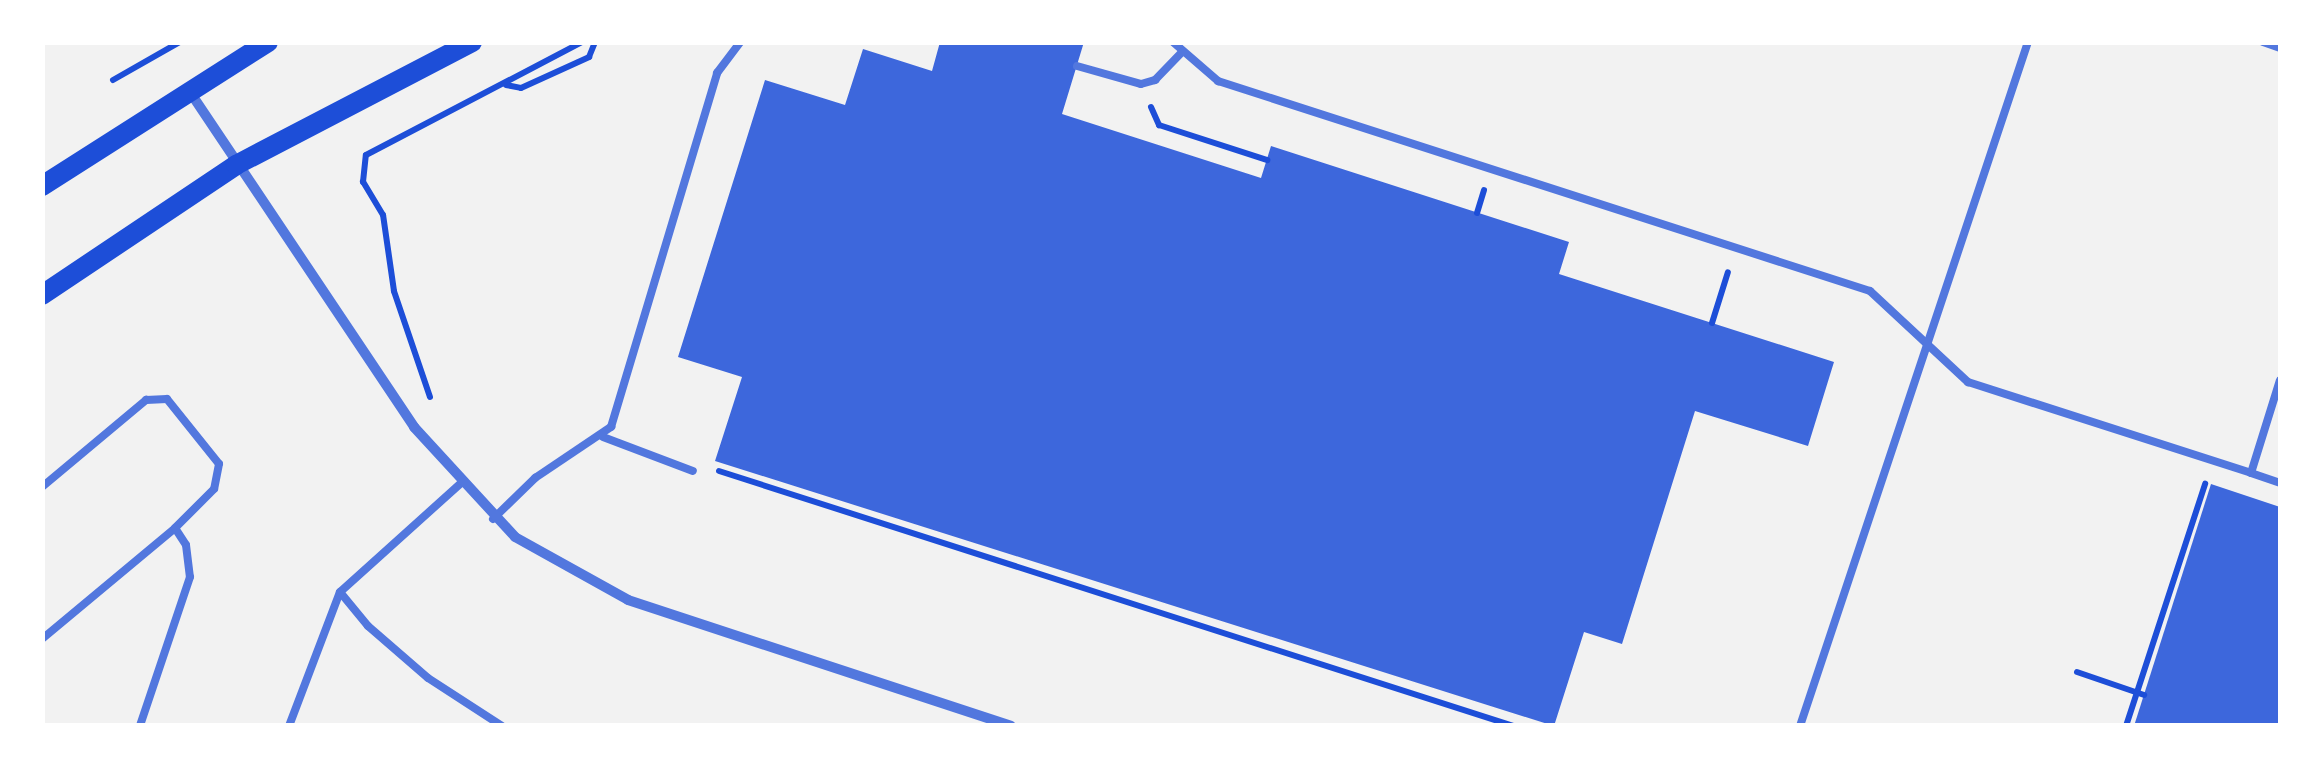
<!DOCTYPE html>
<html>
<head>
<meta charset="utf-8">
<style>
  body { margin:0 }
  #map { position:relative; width:2323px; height:768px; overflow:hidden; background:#f2f2f2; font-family:Quicksand,sans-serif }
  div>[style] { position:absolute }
  .building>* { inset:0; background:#3d67dc }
  .path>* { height:6px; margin:-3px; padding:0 3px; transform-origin:3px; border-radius:3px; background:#1d4ed8 }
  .service>* { height:8px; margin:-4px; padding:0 4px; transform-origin:4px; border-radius:4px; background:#5277de }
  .minor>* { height:10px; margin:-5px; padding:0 5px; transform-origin:5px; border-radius:5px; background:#5277de }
  .secondary>* { height:20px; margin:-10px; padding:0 10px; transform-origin:10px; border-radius:10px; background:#1d4ed8 }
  span { translate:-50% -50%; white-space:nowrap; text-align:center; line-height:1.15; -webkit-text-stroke:8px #fff; paint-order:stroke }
  .frame { position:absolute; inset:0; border:45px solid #fff; pointer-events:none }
</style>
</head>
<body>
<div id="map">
  <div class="building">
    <i style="clip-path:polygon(940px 42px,1084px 42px,1062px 114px,1261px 178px,1271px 146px,1569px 242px,1559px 274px,1834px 362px,1808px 446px,1695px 411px,1622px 644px,1584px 632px,1554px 726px,715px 461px,742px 377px,678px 357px,765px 80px,845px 105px,863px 49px,932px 71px)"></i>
    <i style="clip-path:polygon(2211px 484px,2280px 507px,2280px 726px,2134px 726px)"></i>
  </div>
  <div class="path">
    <i style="left:113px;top:80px;width:77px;rotate:-29.6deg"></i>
    <i style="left:506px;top:85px;width:15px;rotate:11deg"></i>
    <i style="left:521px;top:88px;width:75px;rotate:-24.5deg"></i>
    <i style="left:589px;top:57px;width:16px;rotate:-68deg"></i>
    <i style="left:1151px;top:107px;width:20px;rotate:66deg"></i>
    <i style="left:1159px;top:125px;width:114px;rotate:18deg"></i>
    <i style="left:1477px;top:213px;width:24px;rotate:-73deg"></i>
    <i style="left:1712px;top:323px;width:53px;rotate:-72.6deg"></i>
    <i style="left:430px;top:397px;width:112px;rotate:-108.8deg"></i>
    <i style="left:394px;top:291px;width:77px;rotate:-98.2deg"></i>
    <i style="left:383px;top:215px;width:39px;rotate:-121deg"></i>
    <i style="left:363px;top:182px;width:27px;rotate:-84deg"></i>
    <i style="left:366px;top:155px;width:244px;rotate:-27.6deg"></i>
    <i style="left:719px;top:471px;width:834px;rotate:17.8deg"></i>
    <i style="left:2077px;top:672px;width:71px;rotate:18.9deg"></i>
    <i style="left:2126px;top:726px;width:255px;rotate:-71.9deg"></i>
  </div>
  <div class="service">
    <i style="left:1173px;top:42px;width:60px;rotate:40.9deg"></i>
    <i style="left:1218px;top:81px;width:685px;rotate:17.85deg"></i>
    <i style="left:1870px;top:291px;width:134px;rotate:42.9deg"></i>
    <i style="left:1968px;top:382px;width:297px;rotate:17.8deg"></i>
    <i style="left:2251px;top:473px;width:97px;rotate:-72.7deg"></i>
    <i style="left:2263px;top:42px;width:18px;rotate:19deg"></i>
    <i style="left:1077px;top:66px;width:66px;rotate:15.7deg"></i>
    <i style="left:1141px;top:84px;width:15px;rotate:-16deg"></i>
    <i style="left:1155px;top:80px;width:40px;rotate:-46deg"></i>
    <i style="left:603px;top:437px;width:96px;rotate:20.7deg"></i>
    <i style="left:2251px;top:473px;width:31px;rotate:19deg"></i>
    <i style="left:460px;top:484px;width:161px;rotate:138deg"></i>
    <i style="left:340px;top:592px;width:44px;rotate:50.5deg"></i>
    <i style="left:368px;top:626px;width:79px;rotate:40.9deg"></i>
    <i style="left:428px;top:678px;width:88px;rotate:33deg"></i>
    <i style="left:42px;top:487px;width:136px;rotate:-39.9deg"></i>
    <i style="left:146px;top:400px;width:21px;rotate:-3deg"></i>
    <i style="left:167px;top:399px;width:83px;rotate:51.3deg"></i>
    <i style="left:219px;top:464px;width:25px;rotate:101deg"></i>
    <i style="left:214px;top:489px;width:55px;rotate:135deg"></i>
    <i style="left:493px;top:519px;width:59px;rotate:-44.3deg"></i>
    <i style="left:535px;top:478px;width:92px;rotate:-33.9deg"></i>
    <i style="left:611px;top:427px;width:370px;rotate:-73.3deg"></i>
    <i style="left:717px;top:73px;width:39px;rotate:-53deg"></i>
    <i style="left:42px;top:639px;width:173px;rotate:-39.8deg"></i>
    <i style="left:175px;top:528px;width:20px;rotate:57deg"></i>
    <i style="left:186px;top:545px;width:32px;rotate:83deg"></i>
    <i style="left:190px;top:577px;width:157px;rotate:108.6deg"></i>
    <i style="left:289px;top:726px;width:143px;rotate:-69.2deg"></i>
    <i style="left:1800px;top:726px;width:721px;rotate:-71.57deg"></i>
  </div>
  <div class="minor">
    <i style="left:188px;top:89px;width:407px;rotate:56.2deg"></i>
    <i style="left:414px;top:427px;width:149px;rotate:47.4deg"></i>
    <i style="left:515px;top:537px;width:129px;rotate:29.1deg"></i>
    <i style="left:628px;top:600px;width:403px;rotate:18.2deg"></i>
  </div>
  <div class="secondary">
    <i style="left:42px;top:186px;width:268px;rotate:-32.5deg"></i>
    <i style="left:42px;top:295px;width:234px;rotate:-33.8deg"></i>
    <i style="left:236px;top:165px;width:266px;rotate:-27.5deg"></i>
  </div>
  <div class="frame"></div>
</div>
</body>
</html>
